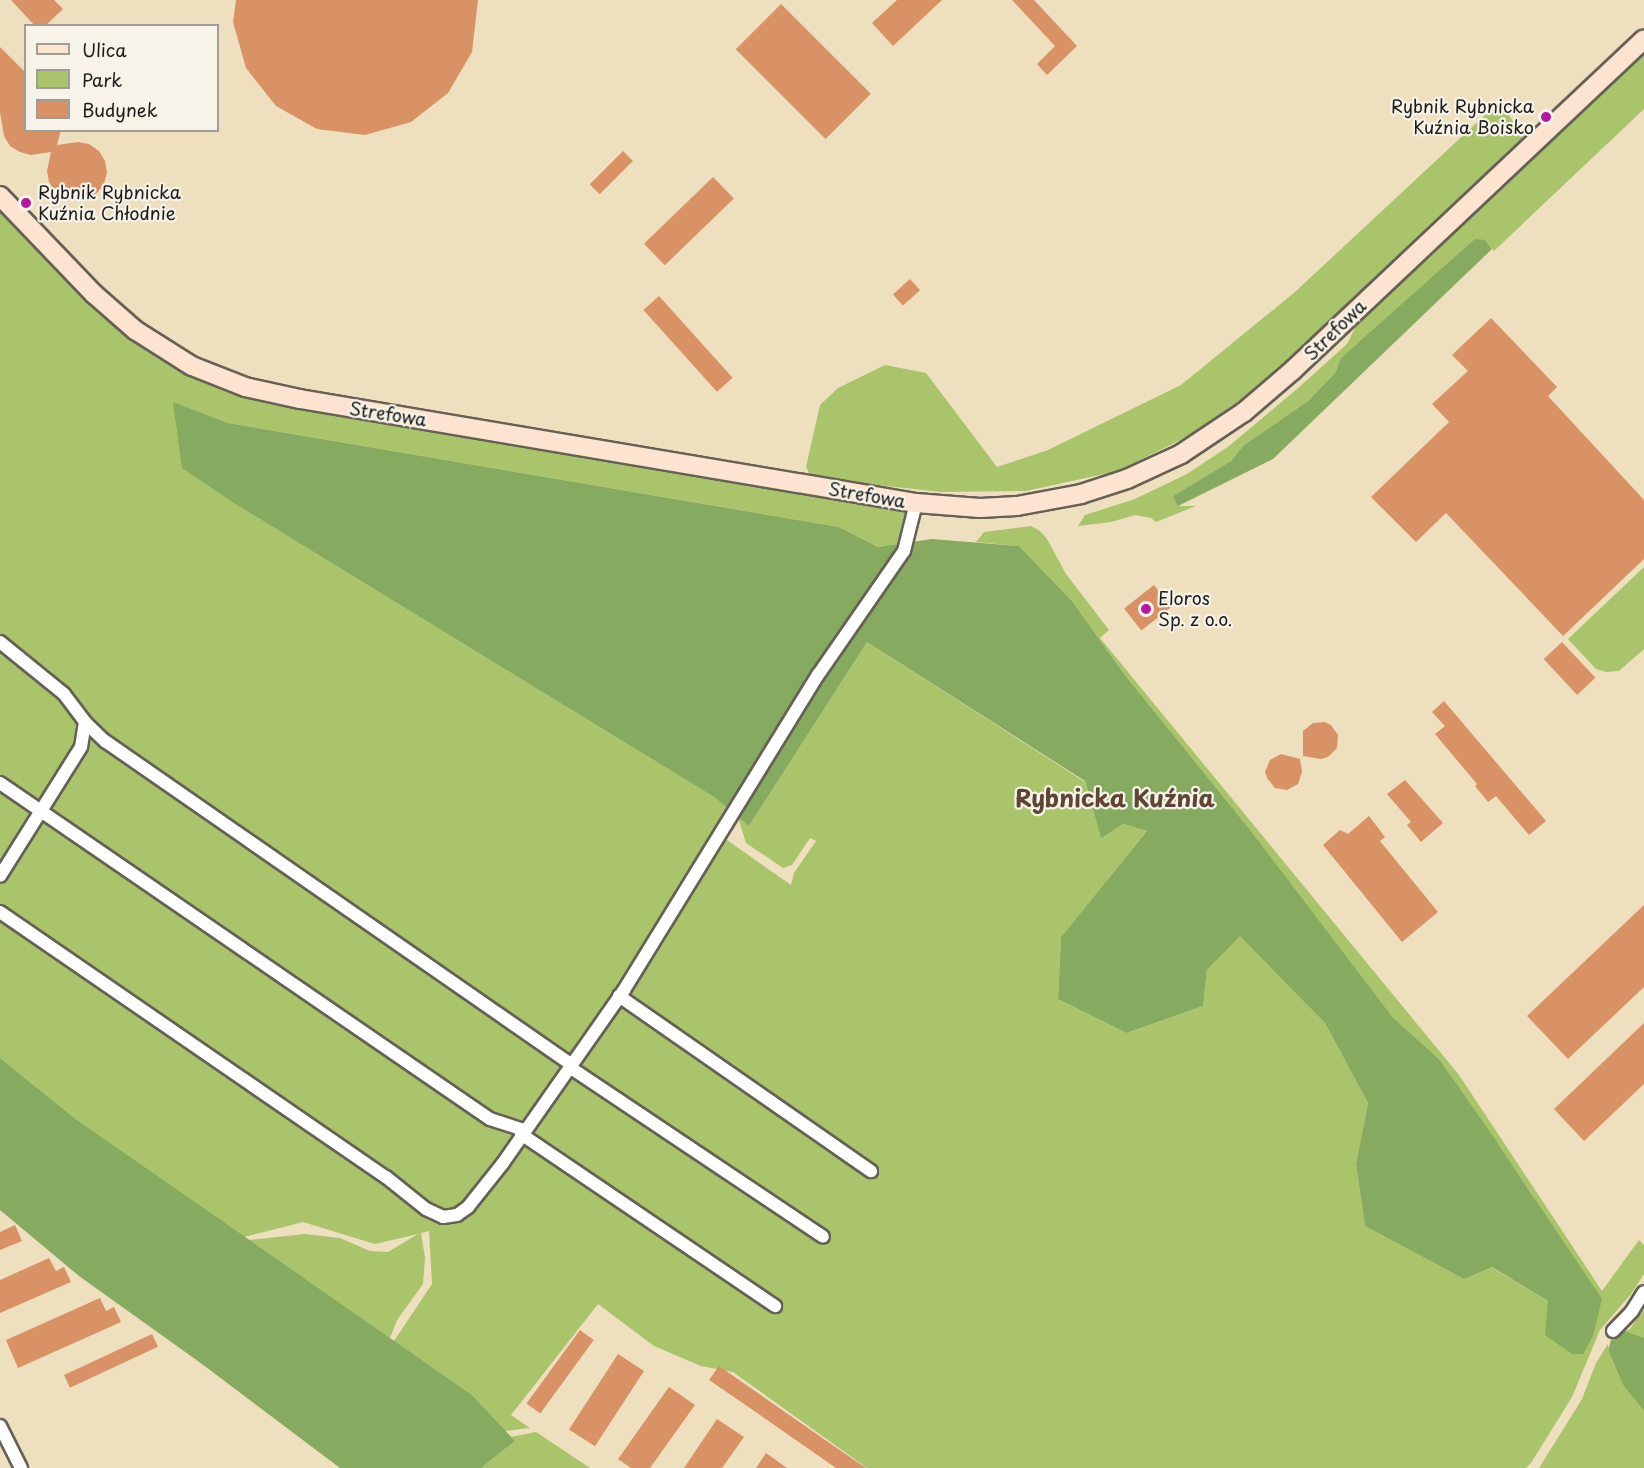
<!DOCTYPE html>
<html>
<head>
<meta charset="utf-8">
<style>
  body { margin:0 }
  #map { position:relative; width:1644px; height:1468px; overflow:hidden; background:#eedfbf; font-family:"Playpen Sans",sans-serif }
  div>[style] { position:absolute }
  .green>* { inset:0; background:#a9c46b }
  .forest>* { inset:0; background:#86aa5f }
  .building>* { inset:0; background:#d89266; transform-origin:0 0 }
  .roads { filter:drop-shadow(2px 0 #666055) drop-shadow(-2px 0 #666055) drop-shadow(0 2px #666055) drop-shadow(0 -2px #666055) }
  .street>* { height:12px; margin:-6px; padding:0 6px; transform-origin:6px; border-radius:6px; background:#fff }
  .secondary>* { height:18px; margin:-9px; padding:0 9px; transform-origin:9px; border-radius:9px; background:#fde4d1 }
  .dots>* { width:16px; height:16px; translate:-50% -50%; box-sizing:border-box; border:3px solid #f7f3e8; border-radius:50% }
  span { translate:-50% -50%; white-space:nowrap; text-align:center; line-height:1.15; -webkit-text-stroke:4.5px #f7f3e8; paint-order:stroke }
  .poi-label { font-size:18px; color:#1c1c1c }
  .right { translate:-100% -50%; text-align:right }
  .left { translate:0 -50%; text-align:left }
  .street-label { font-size:18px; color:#1c1c1c }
  .district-label { font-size:24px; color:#5e4536; font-weight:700 }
  .legend { position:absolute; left:24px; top:24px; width:195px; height:108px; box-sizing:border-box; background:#f7f3e8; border:2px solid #9f9d96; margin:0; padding:8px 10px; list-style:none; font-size:18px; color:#1c1c1c }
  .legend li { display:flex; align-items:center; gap:12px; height:30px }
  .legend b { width:30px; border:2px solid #9f9d96 }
</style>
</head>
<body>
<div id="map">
  <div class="green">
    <i style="clip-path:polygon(1644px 52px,1644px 109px,1494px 251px,1485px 240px,1434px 277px,1341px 358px,1335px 373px,1308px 401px,1244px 445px,1231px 461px,1173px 496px,1179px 506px,1196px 506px,1156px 522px,1151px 518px,1135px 515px,1111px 522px,1078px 526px,1085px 515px,1135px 499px,1187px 474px,1229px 446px,1297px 389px,1347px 344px,1357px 324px)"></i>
    <i style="clip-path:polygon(1500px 101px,1524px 139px,1366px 291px,1249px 394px,1192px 434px,1118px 471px,1026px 491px,942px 492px,812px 478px,806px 467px,820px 405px,838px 388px,885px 365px,926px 373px,997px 467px,1048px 450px,1181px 385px,1295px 292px)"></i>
    <i style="clip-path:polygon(0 209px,112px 323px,142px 347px,197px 378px,243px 394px,907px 512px,899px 544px,878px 547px,839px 527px,228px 423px,174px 403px,240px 507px,714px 797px,732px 812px,688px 882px,662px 914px,675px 924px,676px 916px,724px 838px,791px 885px,794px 873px,816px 841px,810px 838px,792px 865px,783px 868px,746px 843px,738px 817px,749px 826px,867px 642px,1085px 782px,1101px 837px,1123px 824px,1147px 831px,1061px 937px,1058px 999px,1128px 1033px,1203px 1006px,1207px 970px,1240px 935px,1325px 1023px,1368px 1103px,1356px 1164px,1365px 1226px,1464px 1279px,1491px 1267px,1548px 1301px,1572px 1354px,1534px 1197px,1439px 1059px,1393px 1019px,1251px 831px,1124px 674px,1072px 601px,1019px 546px,976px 542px,984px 532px,1031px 526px,1040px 531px,1047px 539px,1066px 574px,1109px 630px,1100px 638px,1459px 1075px,1602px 1291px,1639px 1240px,1644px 1245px,1644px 1274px,1631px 1294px,1600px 1330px,1572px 1397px,1531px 1463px,1526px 1468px,867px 1468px,733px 1372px,701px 1366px,654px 1346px,598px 1304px,511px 1415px,530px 1428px,505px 1431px,472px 1395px,394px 1341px,432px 1284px,429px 1231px,421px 1233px,425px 1258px,423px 1284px,397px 1320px,390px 1338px,249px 1240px,305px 1234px,340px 1238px,370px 1251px,388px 1252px,418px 1234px,375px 1244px,303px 1222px,244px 1237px,77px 1120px,0 1058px)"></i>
    <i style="clip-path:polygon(1644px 567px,1644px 649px,1619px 671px,1606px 672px,1596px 669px,1568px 639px)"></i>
    <i style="clip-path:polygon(1643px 1310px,1644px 1310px,1644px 1338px,1625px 1331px,1630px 1329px)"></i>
    <i style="clip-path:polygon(1608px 1344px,1608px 1350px,1623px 1385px,1644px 1411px,1644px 1468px,1539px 1468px,1582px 1399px,1596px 1363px)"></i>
    <i style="clip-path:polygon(536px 1432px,590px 1468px,481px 1468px,515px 1441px,511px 1437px)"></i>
  </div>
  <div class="forest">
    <i style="clip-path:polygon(1475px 239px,1485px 240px,1492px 249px,1273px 459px,1178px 506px,1173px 496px,1231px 461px,1244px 445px,1308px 401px,1335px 373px,1341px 358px)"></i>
    <i style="clip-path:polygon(173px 402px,228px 423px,839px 527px,878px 547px,932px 539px,1019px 546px,1072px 601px,1124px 674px,1251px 831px,1393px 1018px,1439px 1059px,1488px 1129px,1602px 1299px,1593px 1336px,1583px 1354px,1572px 1354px,1545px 1335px,1548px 1301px,1492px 1267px,1464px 1279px,1365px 1226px,1356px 1164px,1368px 1103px,1325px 1023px,1240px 936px,1207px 970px,1203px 1006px,1127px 1033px,1058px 999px,1061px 937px,1147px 831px,1123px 824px,1101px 838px,1085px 781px,867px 642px,749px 826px,714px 797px,240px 507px,182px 468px)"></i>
    <i style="clip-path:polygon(0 1058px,77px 1120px,472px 1395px,515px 1441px,481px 1468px,340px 1468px,202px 1364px,79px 1276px,0 1210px)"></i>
    <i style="clip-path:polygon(1625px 1331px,1644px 1338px,1644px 1411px,1623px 1385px,1608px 1350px,1612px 1337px)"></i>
  </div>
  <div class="building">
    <i style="clip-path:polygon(11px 0,54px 0,63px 9px,45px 26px,35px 26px)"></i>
    <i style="clip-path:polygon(236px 0,478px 0,472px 52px,448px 93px,411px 122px,365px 135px,317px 129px,276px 106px,246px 68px,233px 22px)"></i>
    <i style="clip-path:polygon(897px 0,942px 0,893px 46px,872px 23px)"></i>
    <i style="clip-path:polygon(1012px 0,1034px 0,1077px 46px,1047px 75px,1037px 64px,1055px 46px)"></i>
    <i style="left:781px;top:4px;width:127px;height:64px;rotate:45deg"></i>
    <i style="clip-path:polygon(0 47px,26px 73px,26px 130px,61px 130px,57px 145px,78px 142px,89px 144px,99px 151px,105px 161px,107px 172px,104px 184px,97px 193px,87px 199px,64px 199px,55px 192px,49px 182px,47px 171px,51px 152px,31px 155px,20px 152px,10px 146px,4px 136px,0 112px)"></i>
    <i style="left:623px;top:151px;width:14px;height:47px;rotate:45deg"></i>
    <i style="left:713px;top:177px;width:30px;height:96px;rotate:46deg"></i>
    <i style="left:910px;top:279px;width:15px;height:23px;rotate:48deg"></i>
    <i style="left:659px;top:296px;width:110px;height:21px;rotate:48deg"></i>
    <i style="clip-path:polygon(1491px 318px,1557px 387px,1548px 396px,1644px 500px,1644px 559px,1563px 636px,1446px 513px,1416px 542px,1371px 497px,1449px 422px,1432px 404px,1468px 371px,1452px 355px)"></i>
    <i style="left:1154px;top:585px;width:28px;height:38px;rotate:52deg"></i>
    <i style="left:1562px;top:642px;width:49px;height:25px;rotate:47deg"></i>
    <i style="clip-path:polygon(1444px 701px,1546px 821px,1529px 835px,1496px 796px,1488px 802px,1475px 786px,1477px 784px,1435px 734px,1445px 726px,1432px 712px)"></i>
    <i style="clip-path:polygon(1325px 722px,1331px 725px,1338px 735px,1337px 748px,1328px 757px,1321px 759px,1303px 756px,1303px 731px,1313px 723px)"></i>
    <i style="clip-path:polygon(1281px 754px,1300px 759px,1302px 772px,1298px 784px,1287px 790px,1275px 788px,1267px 778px,1265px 772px,1270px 760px)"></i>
    <i style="clip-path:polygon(1405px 780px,1443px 823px,1421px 842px,1407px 825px,1411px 822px,1387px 794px)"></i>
    <i style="clip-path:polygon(1369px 816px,1385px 837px,1380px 841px,1438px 912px,1402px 942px,1323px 845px,1340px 830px,1348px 834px)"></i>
    <i style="clip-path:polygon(1644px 905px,1644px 987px,1568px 1059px,1527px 1016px)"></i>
    <i style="clip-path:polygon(1644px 1023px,1644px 1084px,1584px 1141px,1554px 1109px)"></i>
    <i style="clip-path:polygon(15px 1225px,22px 1241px,0 1250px,0 1232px)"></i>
    <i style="clip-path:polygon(49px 1258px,56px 1271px,64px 1267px,71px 1282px,0 1313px,0 1280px)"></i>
    <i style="clip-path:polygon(100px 1298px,106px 1311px,114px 1307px,121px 1322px,18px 1368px,6px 1340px)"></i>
    <i style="left:580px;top:1330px;width:17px;height:91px;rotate:36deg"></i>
    <i style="left:152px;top:1334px;width:14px;height:97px;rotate:65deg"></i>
    <i style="left:618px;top:1354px;width:31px;height:90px;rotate:33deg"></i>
    <i style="clip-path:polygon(719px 1366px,831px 1444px,866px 1468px,836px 1468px,747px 1406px,709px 1380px)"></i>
    <i style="clip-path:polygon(669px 1387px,695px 1405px,650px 1468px,631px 1468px,618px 1459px)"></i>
    <i style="clip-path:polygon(717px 1419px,744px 1437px,722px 1468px,684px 1468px)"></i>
    <i style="clip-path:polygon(766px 1453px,787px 1468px,756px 1468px)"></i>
  </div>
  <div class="roads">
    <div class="street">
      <i style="left:0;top:642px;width:82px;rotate:39.1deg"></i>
      <i style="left:64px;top:694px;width:35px;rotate:53deg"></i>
      <i style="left:85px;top:722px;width:25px;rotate:99deg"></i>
      <i style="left:81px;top:747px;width:152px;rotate:122.1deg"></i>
      <i style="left:85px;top:722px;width:28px;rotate:44deg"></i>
      <i style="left:105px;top:741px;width:568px;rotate:34.75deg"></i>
      <i style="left:0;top:783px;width:594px;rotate:34.44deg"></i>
      <i style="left:490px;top:1119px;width:36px;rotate:18deg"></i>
      <i style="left:0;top:912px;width:468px;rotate:34.5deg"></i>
      <i style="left:386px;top:1177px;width:51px;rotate:38.7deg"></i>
      <i style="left:426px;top:1209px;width:19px;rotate:25deg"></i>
      <i style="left:443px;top:1217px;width:14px;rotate:-8deg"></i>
      <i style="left:457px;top:1215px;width:14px;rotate:-36deg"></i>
      <i style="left:468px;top:1207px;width:56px;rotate:-51.5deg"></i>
      <i style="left:503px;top:1163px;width:211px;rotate:-55deg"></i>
      <i style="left:624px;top:990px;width:370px;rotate:-58.4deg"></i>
      <i style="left:818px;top:675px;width:151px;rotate:-55.3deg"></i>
      <i style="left:904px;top:551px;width:49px;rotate:-76deg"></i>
      <i style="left:619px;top:996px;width:307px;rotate:34.8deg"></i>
      <i style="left:571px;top:1068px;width:303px;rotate:33.8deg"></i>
      <i style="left:521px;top:1134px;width:307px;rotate:34.1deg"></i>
      <i style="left:1613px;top:1331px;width:28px;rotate:-46deg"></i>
      <i style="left:1632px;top:1311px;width:22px;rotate:-58deg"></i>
      <i style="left:0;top:1426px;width:47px;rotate:63.4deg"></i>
    </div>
    <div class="secondary">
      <i style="left:0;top:196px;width:136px;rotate:46.2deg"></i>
      <i style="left:94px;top:294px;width:55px;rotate:41.3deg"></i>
      <i style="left:135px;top:330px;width:67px;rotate:32.3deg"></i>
      <i style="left:192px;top:366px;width:57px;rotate:21.6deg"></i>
      <i style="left:245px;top:387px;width:56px;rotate:12.3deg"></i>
      <i style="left:300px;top:399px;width:625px;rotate:9.58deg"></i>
      <i style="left:916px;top:503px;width:64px;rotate:4.5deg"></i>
      <i style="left:980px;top:508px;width:37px;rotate:-3deg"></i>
      <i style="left:1017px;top:506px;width:65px;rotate:-10.6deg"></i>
      <i style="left:1081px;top:494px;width:48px;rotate:-18.1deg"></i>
      <i style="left:1127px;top:479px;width:60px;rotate:-24.8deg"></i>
      <i style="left:1181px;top:454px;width:76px;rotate:-33.7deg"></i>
      <i style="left:1244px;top:412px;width:65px;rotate:-40.6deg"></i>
      <i style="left:1293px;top:370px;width:482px;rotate:-43.3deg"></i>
    </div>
  </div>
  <div class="dots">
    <i style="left:1546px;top:117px;background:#b5179e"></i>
    <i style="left:26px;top:203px;background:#b5179e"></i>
    <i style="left:1146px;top:609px;background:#b5179e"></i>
  </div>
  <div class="poi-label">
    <span class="right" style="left:1534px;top:117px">Rybnik Rybnicka<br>Kuźnia Boisko</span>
    <span class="left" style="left:38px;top:203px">Rybnik Rybnicka<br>Kuźnia Chłodnie</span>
    <span class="left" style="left:1158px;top:609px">Eloros<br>Sp. z o.o.</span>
  </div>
  <div class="street-label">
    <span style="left:1335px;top:330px;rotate:-44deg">Strefowa</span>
    <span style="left:388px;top:414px;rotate:9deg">Strefowa</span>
    <span style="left:867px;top:495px;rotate:10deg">Strefowa</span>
  </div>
  <div class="district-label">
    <span style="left:1115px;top:798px">Rybnicka Kuźnia</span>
  </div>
  <ul class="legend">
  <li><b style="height:8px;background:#fde4d1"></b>Ulica</li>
  <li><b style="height:16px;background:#a9c46b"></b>Park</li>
  <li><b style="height:16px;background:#d89266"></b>Budynek</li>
  </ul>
</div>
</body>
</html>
